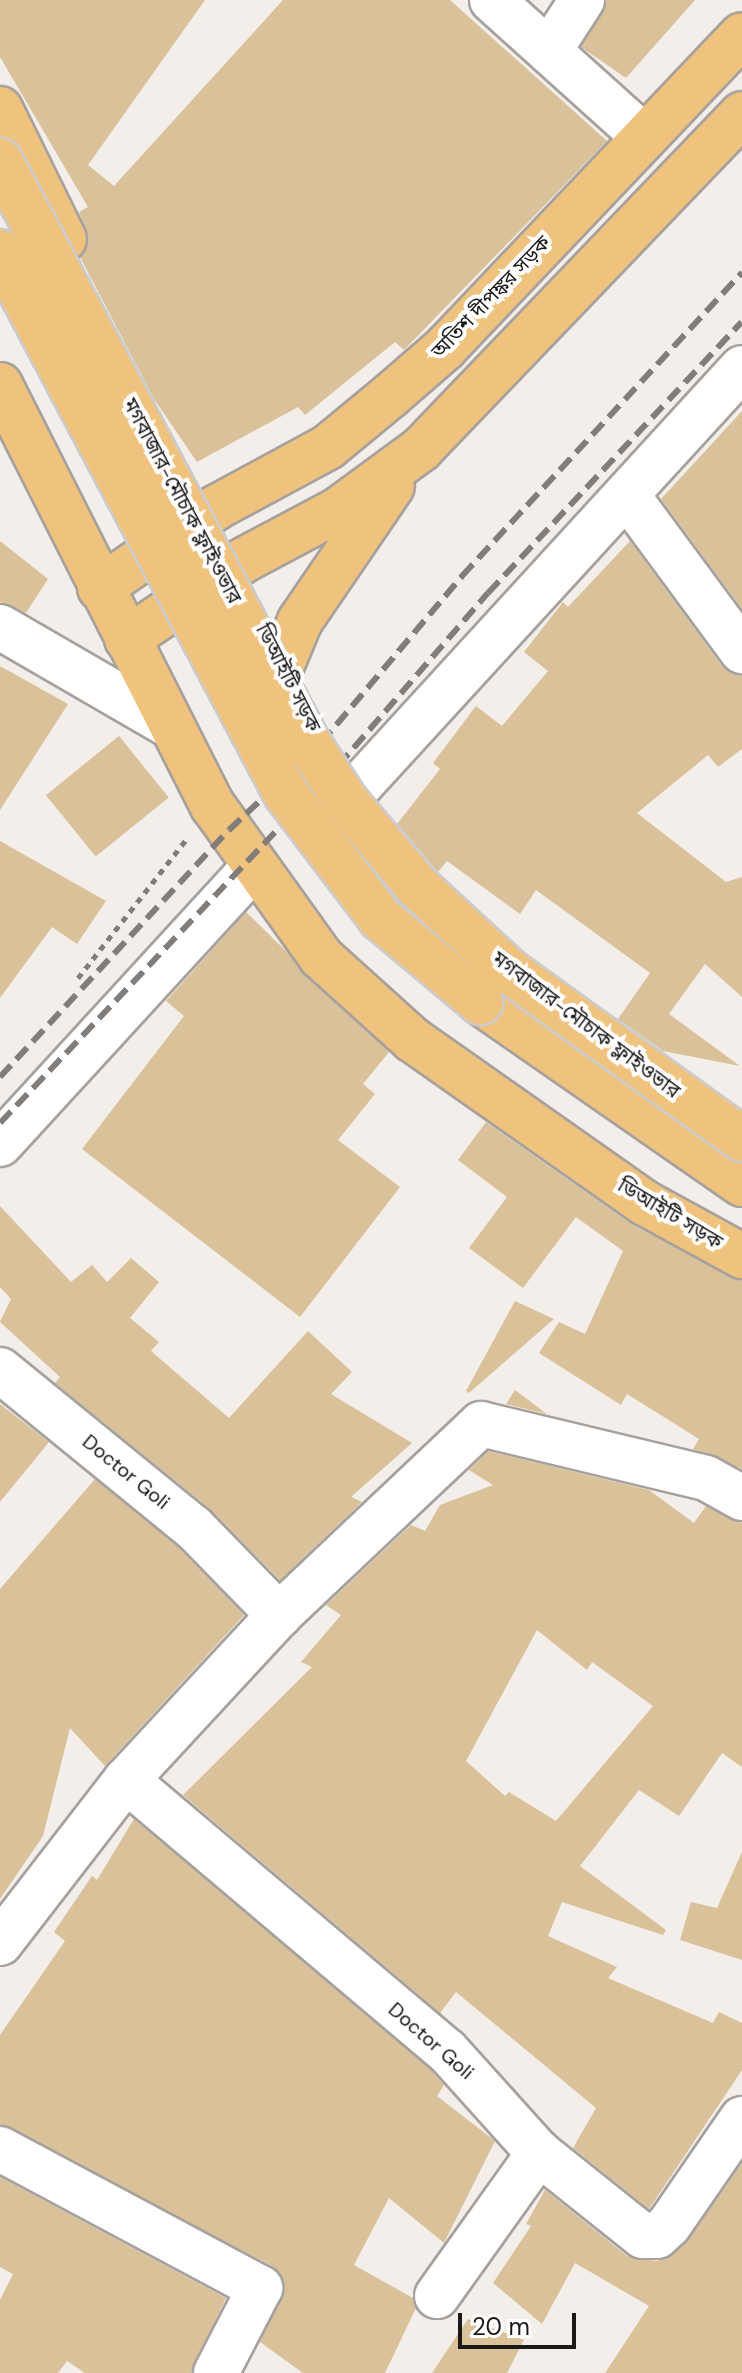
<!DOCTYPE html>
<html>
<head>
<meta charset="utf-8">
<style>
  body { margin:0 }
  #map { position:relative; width:742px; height:2373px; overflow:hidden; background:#f3eeea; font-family:"DM Sans","Noto Sans Bengali",sans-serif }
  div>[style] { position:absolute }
  .building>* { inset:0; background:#d9c19a; transform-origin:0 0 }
  .path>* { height:5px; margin-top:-2.5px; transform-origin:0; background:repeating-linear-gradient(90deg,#807d7a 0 6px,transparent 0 12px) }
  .roads { filter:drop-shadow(2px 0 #a7a19d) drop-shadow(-2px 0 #a7a19d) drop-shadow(0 2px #a7a19d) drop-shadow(0 -2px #a7a19d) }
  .minor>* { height:44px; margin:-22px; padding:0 22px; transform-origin:22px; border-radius:22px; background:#fff }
  .major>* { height:44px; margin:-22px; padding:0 22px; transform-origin:22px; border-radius:22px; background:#efc37d }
  .rail>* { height:6px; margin-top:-3px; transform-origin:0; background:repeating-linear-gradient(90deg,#817d7a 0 16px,transparent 0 24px) }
  .bridges { filter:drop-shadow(2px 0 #cdcccc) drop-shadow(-2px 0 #cdcccc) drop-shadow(0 2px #cdcccc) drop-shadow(0 -2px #cdcccc) }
  .major-bridge>* { height:44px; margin:-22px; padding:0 22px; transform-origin:22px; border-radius:22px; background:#efc37d }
  span { translate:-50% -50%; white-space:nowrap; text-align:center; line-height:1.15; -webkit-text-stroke:8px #fff; paint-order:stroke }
  .street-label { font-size:20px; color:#1b1917 }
  .scale { position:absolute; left:458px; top:2313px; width:118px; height:36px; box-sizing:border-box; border:4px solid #1b1917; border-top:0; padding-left:10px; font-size:24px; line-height:28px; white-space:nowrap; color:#1b1917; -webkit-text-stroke:6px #fff; paint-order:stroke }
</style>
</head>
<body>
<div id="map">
  <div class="building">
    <i style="clip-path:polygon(0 0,205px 0,88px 165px,114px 186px,283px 0,450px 0,607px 141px,404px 350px,395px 342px,305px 415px,298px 407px,197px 462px,154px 399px,80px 257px,89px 240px,79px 212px,88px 207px,0 57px)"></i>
    <i style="clip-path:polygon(607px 0,695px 0,626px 78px,581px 47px)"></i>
    <i style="clip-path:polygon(742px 411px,742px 609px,661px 499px)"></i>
    <i style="clip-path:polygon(0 541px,48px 579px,26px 613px,0 602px)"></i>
    <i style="clip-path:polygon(630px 541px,722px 666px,742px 676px,742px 749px,718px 767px,708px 755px,637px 813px,726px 882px,742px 877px,742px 997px,705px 964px,669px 1014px,740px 1066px,663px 1051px,618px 1019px,650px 973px,536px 890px,520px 914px,447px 861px,438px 872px,397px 824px,440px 769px,433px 763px,476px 706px,502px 726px,548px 671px,524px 652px,563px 602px,568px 607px)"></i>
    <i style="clip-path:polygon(0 666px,68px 704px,0 810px)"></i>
    <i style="left:119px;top:736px;width:79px;height:94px;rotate:51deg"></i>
    <i style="clip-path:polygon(0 841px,106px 901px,77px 944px,52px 927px,0 998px)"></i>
    <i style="clip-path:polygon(246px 912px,389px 1052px,363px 1084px,375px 1094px,338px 1140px,400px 1187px,300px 1317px,82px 1149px,184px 1016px,166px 1001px)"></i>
    <i style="clip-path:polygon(486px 1122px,633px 1225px,742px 1281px,742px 1469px,693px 1449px,699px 1439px,627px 1394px,621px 1405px,539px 1353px,559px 1322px,585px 1334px,623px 1251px,576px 1217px,523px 1288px,469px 1248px,507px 1197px,458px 1160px)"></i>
    <i style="clip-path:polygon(0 1206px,71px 1282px,92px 1265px,107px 1282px,131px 1258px,159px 1282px,130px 1318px,159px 1342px,151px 1351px,229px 1418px,308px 1331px,352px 1372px,331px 1394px,412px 1443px,351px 1497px,362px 1502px,280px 1580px,210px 1509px,55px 1383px,60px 1377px,0 1322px,11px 1299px,0 1287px)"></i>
    <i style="clip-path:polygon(515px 1301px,554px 1319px,469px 1393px,466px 1391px)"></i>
    <i style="clip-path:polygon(515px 1390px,547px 1414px,506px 1404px)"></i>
    <i style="clip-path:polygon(0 1404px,49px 1442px,0 1502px)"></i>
    <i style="clip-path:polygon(evenodd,488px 1451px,649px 1490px,694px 1523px,706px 1506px,742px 1523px,742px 1767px,722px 1753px,679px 1816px,639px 1790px,580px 1866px,666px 1930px,663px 1935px,562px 1902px,548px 1936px,617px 1967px,608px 1978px,713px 2023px,719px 2012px,742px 2023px,742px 2070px,649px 2209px,573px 2148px,596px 2108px,456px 1992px,440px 2013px,183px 1795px,312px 1667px,301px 1662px,341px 1615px,326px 1605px,411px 1525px,425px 1531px,440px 1505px,493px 1485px,469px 1470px,488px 1451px,537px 1630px,587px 1670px,592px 1662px,653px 1706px,556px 1821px,509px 1792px,505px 1796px,466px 1761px,537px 1630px)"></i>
    <i style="clip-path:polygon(95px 1479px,177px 1546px,244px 1615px,105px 1766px,70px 1728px,43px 1836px,0 1899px,0 1589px)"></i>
    <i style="clip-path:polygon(134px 1819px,430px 2069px,444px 2085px,437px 2096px,495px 2141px,444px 2243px,389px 2198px,354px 2265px,413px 2298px,416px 2308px,385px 2373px,303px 2373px,260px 2342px,285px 2288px,272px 2266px,0 2124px,0 2035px,65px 1941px,54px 1932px,92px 1876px,97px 1880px)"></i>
    <i style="clip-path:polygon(742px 1852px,742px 1960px,680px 1940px,691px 1902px,717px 1908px)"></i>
    <i style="clip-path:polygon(742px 2163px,742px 2373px,605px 2373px,649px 2306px,575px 2263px,542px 2324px,493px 2283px,531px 2226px,526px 2224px,545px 2190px,627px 2256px,657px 2261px,689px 2239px)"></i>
    <i style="clip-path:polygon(0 2177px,226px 2298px,191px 2373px,85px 2373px,67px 2361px,58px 2373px,0 2373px,0 2300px,13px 2274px,0 2267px)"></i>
    <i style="clip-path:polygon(468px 2319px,524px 2340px,507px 2373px,432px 2373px)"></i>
  </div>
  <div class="path">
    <i style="left:78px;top:978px;width:175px;rotate:-52deg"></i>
  </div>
  <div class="roads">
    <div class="minor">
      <i style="left:492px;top:0;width:205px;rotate:42deg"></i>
      <i style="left:549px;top:51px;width:61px;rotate:-57.1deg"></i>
      <i style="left:627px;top:495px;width:194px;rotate:53.6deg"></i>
      <i style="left:0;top:627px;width:198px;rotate:30.1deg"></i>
      <i style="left:353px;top:793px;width:576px;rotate:-47.53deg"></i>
      <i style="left:0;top:1144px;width:374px;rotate:-47.5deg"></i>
      <i style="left:0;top:1370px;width:250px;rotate:39.2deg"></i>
      <i style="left:194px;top:1528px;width:122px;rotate:45.7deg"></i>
      <i style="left:742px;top:1498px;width:41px;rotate:-150.9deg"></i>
      <i style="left:706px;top:1478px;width:231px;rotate:-166.5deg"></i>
      <i style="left:481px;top:1424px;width:278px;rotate:136.6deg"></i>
      <i style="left:279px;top:1615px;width:225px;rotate:132.8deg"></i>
      <i style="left:126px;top:1780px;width:420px;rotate:40.2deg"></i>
      <i style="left:447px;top:2051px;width:137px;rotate:48deg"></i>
      <i style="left:539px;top:2153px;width:133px;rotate:38.6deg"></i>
      <i style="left:643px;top:2236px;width:14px"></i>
      <i style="left:657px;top:2236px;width:16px;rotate:-43deg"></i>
      <i style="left:669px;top:2225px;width:129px;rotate:-55.4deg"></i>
      <i style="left:0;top:1943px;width:206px;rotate:-52.3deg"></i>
      <i style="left:0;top:2149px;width:295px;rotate:28.1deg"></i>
      <i style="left:260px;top:2288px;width:96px;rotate:117.4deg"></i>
      <i style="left:437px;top:2296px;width:176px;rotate:-54.5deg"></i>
    </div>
    <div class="major">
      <i style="left:0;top:109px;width:145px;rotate:63.8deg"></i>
      <i style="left:0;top:385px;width:472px;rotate:63.2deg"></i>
      <i style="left:213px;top:806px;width:186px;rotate:54.4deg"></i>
      <i style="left:321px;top:957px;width:124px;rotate:42.1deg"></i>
      <i style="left:413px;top:1040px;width:284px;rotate:35.1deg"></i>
      <i style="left:645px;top:1203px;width:111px;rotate:28.7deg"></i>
      <i style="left:100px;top:588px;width:142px;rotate:-34.7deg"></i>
      <i style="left:217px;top:507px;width:126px;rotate:-28.4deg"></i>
      <i style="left:328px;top:447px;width:82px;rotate:-39.5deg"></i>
      <i style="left:391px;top:395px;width:72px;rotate:-41deg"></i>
      <i style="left:445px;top:348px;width:431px;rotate:-46.5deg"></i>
      <i style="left:127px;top:639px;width:141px;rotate:-34deg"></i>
      <i style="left:244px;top:560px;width:106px;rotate:-28deg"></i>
      <i style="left:338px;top:510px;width:103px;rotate:-36.3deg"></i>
      <i style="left:421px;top:449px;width:464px;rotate:-46.2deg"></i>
      <i style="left:280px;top:669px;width:52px;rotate:-67.4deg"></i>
      <i style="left:300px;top:621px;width:163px;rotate:-55.7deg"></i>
      <i style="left:480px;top:1002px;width:319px;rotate:34.8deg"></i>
    </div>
  </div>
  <div class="rail">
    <i style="left:0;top:1077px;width:337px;rotate:-47.2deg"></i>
    <i style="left:229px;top:830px;width:127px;rotate:-43.4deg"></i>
    <i style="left:321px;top:743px;width:219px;rotate:-49.8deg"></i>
    <i style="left:462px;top:576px;width:413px;rotate:-47.3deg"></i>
    <i style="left:0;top:1123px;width:492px;rotate:-46.6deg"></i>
    <i style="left:338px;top:766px;width:229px;rotate:-49.1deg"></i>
    <i style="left:488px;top:593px;width:371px;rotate:-46.9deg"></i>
  </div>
  <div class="bridges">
    <div class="major-bridge">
      <i style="left:0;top:161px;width:656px;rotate:62.11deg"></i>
      <i style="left:307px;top:741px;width:70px;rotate:57.2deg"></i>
      <i style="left:345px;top:800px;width:112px;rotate:50.1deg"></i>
      <i style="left:417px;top:886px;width:125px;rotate:42.7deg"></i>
      <i style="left:509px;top:971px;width:287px;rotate:35.8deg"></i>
      <i style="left:0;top:252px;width:613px;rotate:62.18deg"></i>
      <i style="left:286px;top:794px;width:156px;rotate:52.8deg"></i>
      <i style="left:380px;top:918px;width:131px;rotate:40deg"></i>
    </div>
  </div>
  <div class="street-label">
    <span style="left:491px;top:297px;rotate:-46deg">অতিশ দীপঙ্কর সড়ক</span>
    <span style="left:182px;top:501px;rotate:62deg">মগবাজার-মৌচাক ফ্লাইওভার</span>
    <span style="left:288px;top:678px;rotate:63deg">ডিআইটি সড়ক</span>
    <span style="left:586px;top:1025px;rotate:37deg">মগবাজার-মৌচাক ফ্লাইওভার</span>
    <span style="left:670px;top:1214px;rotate:31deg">ডিআইটি সড়ক</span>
    <span style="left:126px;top:1472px;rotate:39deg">Doctor Goli</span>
    <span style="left:431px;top:2041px;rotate:41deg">Doctor Goli</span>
  </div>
  <div class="scale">20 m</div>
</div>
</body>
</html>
